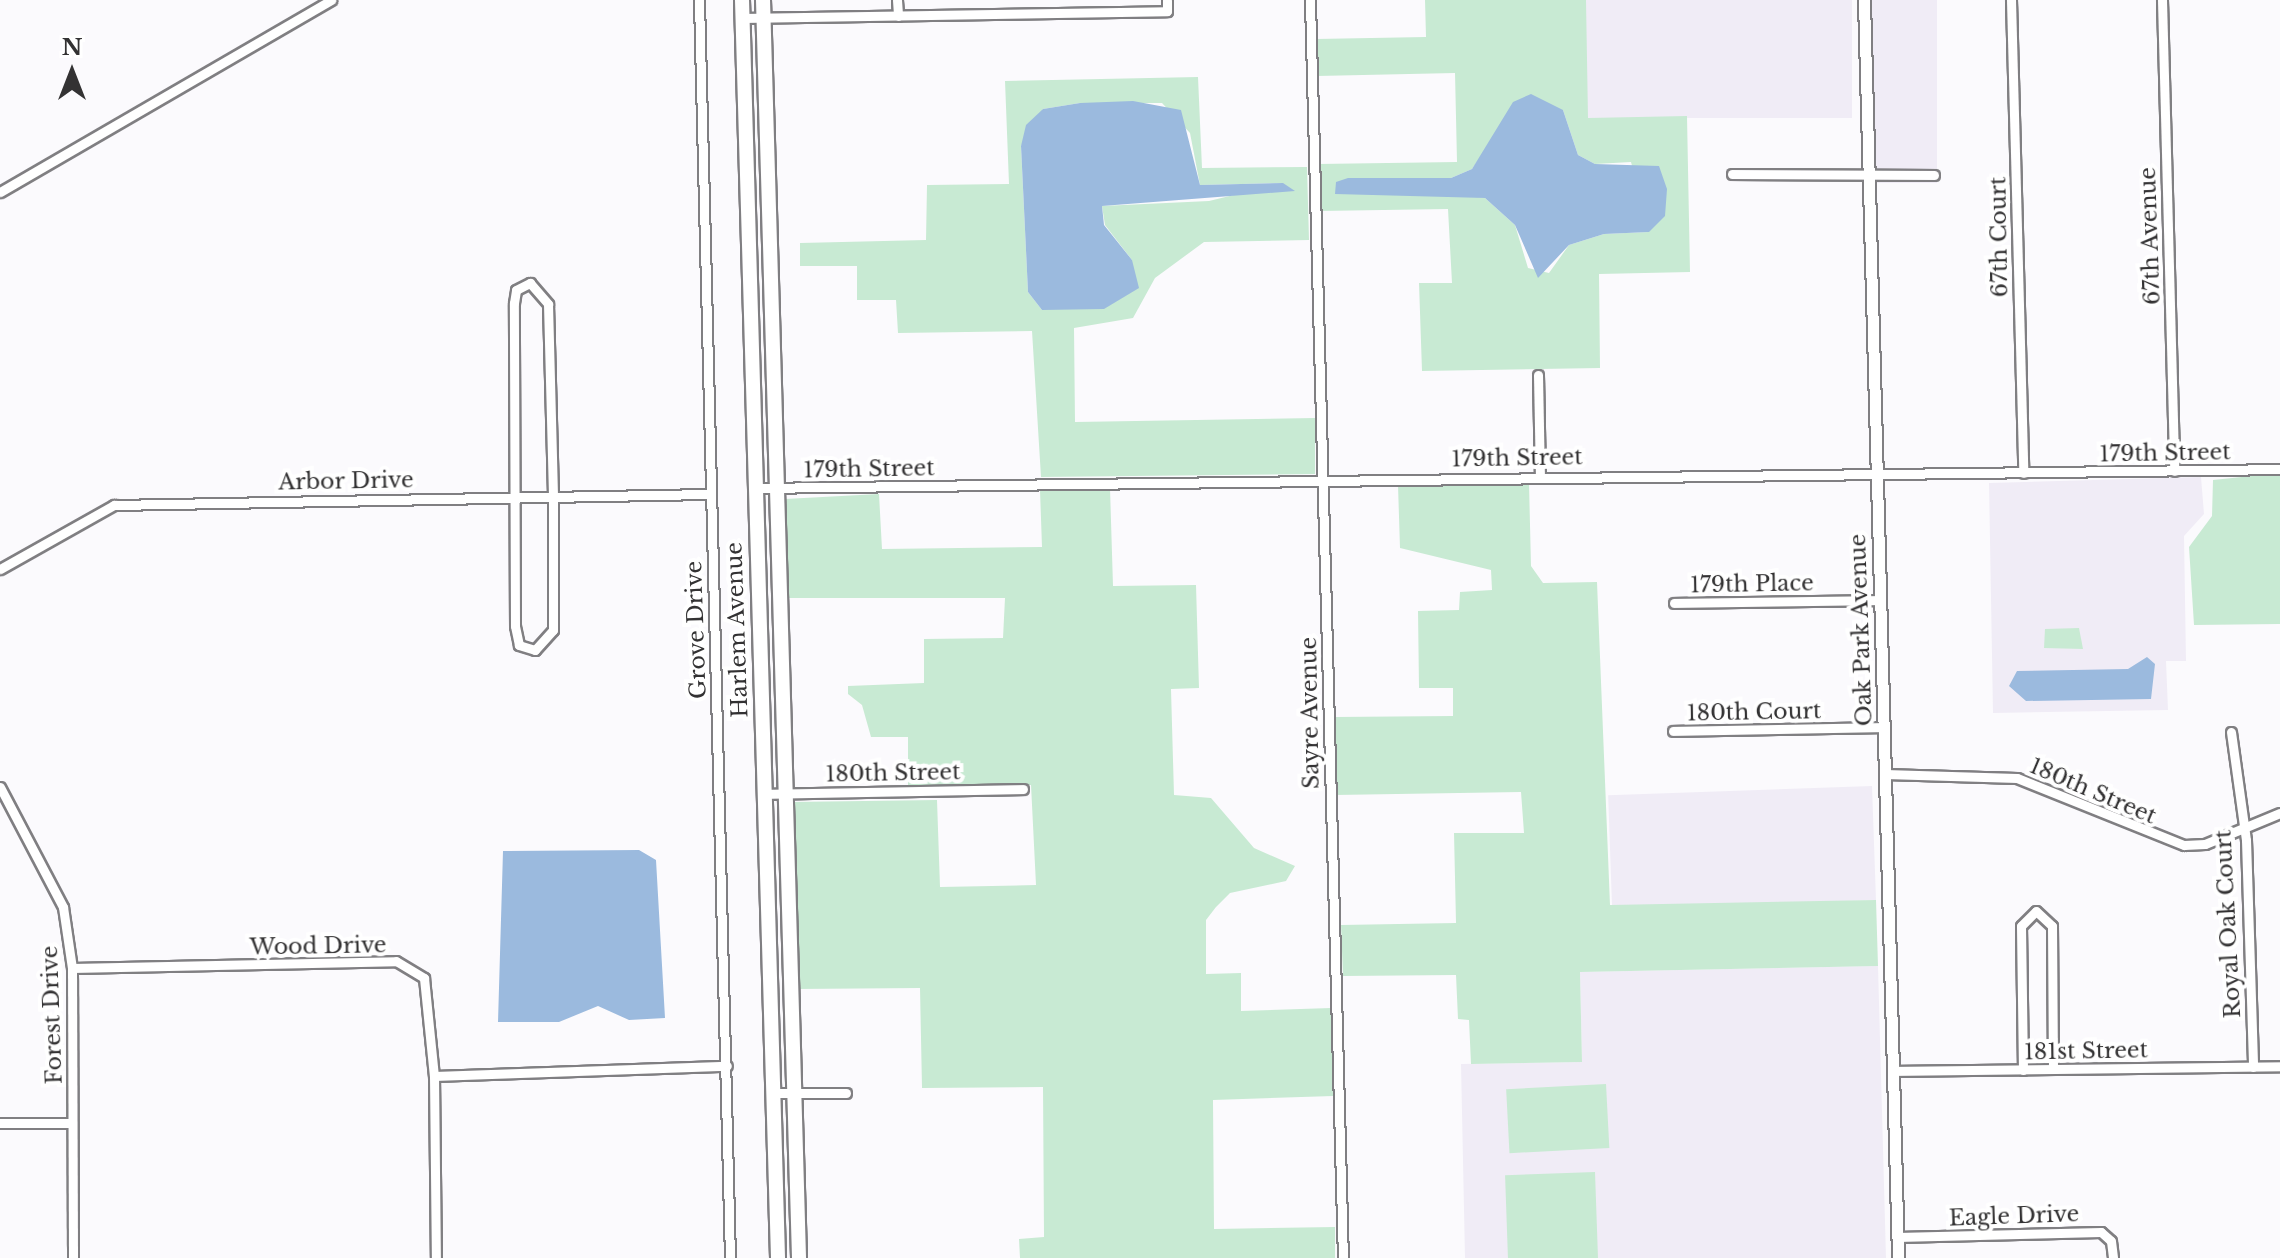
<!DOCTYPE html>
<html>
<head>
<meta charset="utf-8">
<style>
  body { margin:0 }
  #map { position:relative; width:2280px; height:1258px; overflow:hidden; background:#fbfafd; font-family:"Libre Baskerville",serif }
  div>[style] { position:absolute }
  .built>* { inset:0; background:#f0ecf6; transform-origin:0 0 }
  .green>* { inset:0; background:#c8ead3; transform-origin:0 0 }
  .water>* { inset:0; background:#9bbade }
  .roads { filter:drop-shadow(2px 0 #807f82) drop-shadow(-2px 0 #807f82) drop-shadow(0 2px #807f82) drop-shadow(0 -2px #807f82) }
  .minor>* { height:9px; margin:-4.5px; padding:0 4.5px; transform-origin:4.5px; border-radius:4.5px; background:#fff }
  .tertiary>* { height:11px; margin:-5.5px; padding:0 5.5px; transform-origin:5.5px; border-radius:5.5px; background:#fff }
  .primary>* { height:14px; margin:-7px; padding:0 7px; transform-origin:7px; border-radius:7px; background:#fff }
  span { translate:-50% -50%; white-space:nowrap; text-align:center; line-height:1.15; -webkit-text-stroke:8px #fff; paint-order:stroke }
  .street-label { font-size:22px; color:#333233 }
  .north { position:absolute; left:32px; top:32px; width:80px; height:80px; -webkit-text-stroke:6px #fff; paint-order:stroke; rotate:0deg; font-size:22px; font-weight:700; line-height:32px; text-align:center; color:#333233 }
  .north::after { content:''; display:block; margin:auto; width:28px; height:36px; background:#333233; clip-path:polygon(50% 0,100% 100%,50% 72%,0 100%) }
</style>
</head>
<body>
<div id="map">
  <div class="built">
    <i style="left:1586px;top:0;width:266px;height:118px"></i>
    <i style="left:1871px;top:0;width:66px;height:183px"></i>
    <i style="clip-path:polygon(2201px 477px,2204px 514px,2184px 536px,2186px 661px,2166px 661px,2168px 710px,1993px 713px,1989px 483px)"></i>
    <i style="left:1872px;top:786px;width:114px;height:264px;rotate:88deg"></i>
    <i style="clip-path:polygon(1878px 966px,1886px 1258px,1465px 1258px,1461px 1064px,1582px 1062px,1580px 972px)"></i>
  </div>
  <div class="green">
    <i style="clip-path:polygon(evenodd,1425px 0,1586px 0,1588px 118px,1687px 116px,1690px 272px,1599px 274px,1600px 368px,1422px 371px,1419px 283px,1452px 283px,1448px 209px,1319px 211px,1318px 164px,1457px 162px,1455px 73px,1317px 76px,1316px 39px,1426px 37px,1425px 0,1563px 110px,1578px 155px,1595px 164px,1631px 162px,1649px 232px,1604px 234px,1569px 245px,1549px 273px,1528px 268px,1515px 225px,1485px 198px,1348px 178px,1451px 178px,1472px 169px,1488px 146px,1563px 110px)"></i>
    <i style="clip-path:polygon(evenodd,1198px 77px,1202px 168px,1307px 167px,1309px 240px,1204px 242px,1155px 278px,1133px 318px,1074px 328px,1075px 422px,1315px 418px,1315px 474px,1041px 477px,1032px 331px,898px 333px,896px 300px,857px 300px,857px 266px,800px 266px,800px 243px,926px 240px,927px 185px,1009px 184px,1005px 81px,1198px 77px,1080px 103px,1162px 103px,1190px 133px,1200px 185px,1283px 183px,1209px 201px,1102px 206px,1105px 225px,1132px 260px,1042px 310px,1028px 292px,1021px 146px,1043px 109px,1080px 103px)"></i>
    <i style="clip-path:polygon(2280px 473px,2280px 624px,2194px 625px,2189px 547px,2212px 516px,2213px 480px)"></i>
    <i style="clip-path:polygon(1529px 483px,1531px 566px,1543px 583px,1597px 582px,1610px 905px,1876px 900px,1878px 966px,1580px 972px,1582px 1062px,1471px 1064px,1469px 1020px,1458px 1019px,1456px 975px,1343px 976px,1341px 925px,1456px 923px,1454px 833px,1524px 833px,1521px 792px,1335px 795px,1335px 717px,1453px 716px,1453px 688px,1419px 688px,1418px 611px,1459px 610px,1460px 592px,1492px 590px,1491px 570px,1400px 548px,1398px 485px)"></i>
    <i style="clip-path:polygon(1110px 488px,1113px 586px,1196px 585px,1199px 688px,1171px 689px,1174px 795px,1211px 798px,1254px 848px,1295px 866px,1286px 881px,1230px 893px,1216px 907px,1206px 920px,1206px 974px,1241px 973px,1241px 1011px,1331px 1008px,1333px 1096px,1213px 1100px,1214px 1229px,1335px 1227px,1335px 1258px,1020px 1258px,1019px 1239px,1044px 1237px,1043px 1087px,922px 1088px,920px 988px,796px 989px,791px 802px,937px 800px,940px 887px,1036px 885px,1031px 785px,908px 787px,908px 737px,871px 737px,862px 705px,848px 694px,848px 686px,924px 683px,924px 639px,1003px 638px,1005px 598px,786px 598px,785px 499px,879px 494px,882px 549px,1042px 547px,1040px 490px)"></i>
    <i style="clip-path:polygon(2079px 628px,2083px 649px,2044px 648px,2045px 629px)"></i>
    <i style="left:1606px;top:1084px;width:64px;height:100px;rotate:87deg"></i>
    <i style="left:1595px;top:1172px;width:86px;height:90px;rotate:88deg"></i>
  </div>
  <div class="water">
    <i style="clip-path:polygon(1531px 94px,1563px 110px,1578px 155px,1595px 164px,1659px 166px,1667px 189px,1665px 216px,1649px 232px,1604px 234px,1569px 245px,1538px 278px,1515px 225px,1485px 198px,1335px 194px,1336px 182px,1348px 178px,1451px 178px,1472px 169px,1513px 102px)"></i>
    <i style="clip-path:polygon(1080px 103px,1133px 101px,1181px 110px,1200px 185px,1283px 183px,1295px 191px,1102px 206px,1104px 225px,1132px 260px,1139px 288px,1104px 309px,1042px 310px,1028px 292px,1021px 146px,1026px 125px,1043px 109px)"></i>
    <i style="clip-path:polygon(2147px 657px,2155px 664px,2151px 699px,2026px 701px,2009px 686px,2017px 671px,2128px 669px)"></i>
    <i style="clip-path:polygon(639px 850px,656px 860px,665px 1018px,629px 1020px,598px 1006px,559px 1022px,498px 1022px,503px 851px)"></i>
  </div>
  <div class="roads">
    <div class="minor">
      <i style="left:699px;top:0;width:1258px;rotate:88.59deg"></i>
      <i style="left:897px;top:0;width:16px;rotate:86deg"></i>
      <i style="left:1310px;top:0;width:1258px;rotate:88.5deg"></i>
      <i style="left:2011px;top:0;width:473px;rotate:88.5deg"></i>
      <i style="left:2162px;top:0;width:471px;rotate:88.5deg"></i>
      <i style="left:742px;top:18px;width:425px;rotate:-0.9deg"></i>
      <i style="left:1167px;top:11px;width:11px;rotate:-90deg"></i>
      <i style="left:1732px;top:174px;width:202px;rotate:0.3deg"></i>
      <i style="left:0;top:192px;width:383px;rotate:-30.1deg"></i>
      <i style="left:530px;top:283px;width:28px;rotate:49deg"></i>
      <i style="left:548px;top:304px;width:192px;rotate:88.5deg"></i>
      <i style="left:553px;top:496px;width:134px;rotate:90deg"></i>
      <i style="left:553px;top:630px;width:27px;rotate:132deg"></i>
      <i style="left:535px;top:650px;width:17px;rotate:-163deg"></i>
      <i style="left:519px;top:645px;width:19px;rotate:-102deg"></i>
      <i style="left:515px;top:626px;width:323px;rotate:-90.2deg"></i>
      <i style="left:514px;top:303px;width:13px;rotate:-81deg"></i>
      <i style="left:516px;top:290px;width:16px;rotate:-27deg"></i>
      <i style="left:1538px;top:375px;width:101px;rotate:88.9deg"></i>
      <i style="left:755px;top:488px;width:1525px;rotate:-0.71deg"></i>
      <i style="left:0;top:569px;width:131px;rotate:-29.3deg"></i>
      <i style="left:114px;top:505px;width:596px;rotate:-1.06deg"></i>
      <i style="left:1674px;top:603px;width:206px;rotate:-0.8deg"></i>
      <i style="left:1673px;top:731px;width:210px;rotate:-1.1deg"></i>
      <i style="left:2231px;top:732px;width:109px;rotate:82.1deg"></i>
      <i style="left:2246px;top:840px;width:227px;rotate:88.2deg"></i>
      <i style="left:1885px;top:774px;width:132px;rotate:1.7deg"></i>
      <i style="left:2017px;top:778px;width:180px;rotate:21.9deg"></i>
      <i style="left:2184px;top:845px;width:21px;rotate:-3deg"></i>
      <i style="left:2205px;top:844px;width:81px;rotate:-22.5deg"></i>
      <i style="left:0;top:787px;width:136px;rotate:62.3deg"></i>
      <i style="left:63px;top:907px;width:62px;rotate:81.6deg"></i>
      <i style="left:72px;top:968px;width:290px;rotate:89.8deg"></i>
      <i style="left:763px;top:794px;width:260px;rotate:-1.1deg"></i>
      <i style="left:72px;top:968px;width:324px;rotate:-1.2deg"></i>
      <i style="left:396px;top:961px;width:33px;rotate:31deg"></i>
      <i style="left:424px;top:978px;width:99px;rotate:84.2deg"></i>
      <i style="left:434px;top:1076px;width:182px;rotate:89.4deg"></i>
      <i style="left:2023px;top:1070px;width:144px;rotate:-90.8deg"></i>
      <i style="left:2021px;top:926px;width:21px;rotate:-45deg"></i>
      <i style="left:2036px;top:911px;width:22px;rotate:43deg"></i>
      <i style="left:2052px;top:926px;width:143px;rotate:89.6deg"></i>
      <i style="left:1893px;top:1071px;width:387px;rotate:-0.7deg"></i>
      <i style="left:434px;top:1076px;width:293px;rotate:-2deg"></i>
      <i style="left:774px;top:1093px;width:72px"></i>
      <i style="left:0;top:1123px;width:72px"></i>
      <i style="left:1897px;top:1237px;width:204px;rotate:-1.4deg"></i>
      <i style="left:2101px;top:1232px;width:13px;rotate:42deg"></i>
      <i style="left:2111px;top:1241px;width:17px;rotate:83deg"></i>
    </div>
    <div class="tertiary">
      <i style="left:1864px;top:0;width:1258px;rotate:88.45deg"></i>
    </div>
    <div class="primary">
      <i style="left:742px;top:0;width:1259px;rotate:88.36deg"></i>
      <i style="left:763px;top:0;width:1259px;rotate:88.36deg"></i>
    </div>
  </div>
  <div class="street-label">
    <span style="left:2150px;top:236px;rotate:-92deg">67th Avenue</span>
    <span style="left:1999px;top:237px;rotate:-91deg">67th Court</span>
    <span style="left:2165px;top:453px;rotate:-1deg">179th Street</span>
    <span style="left:1517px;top:458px;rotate:-1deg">179th Street</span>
    <span style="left:869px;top:469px;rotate:-1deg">179th Street</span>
    <span style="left:346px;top:481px;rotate:-1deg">Arbor Drive</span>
    <span style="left:1752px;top:584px;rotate:-1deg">179th Place</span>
    <span style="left:696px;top:630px;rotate:-92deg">Grove Drive</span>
    <span style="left:737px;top:630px;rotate:-92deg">Harlem Avenue</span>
    <span style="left:1861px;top:630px;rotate:-92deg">Oak Park Avenue</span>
    <span style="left:1754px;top:712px;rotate:-1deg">180th Court</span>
    <span style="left:1310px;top:713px;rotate:-91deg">Sayre Avenue</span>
    <span style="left:893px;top:773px;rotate:-1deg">180th Street</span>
    <span style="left:2093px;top:791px;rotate:23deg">180th Street</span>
    <span style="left:2228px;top:924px;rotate:-93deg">Royal Oak Court</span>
    <span style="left:318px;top:946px;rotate:-1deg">Wood Drive</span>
    <span style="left:52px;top:1015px;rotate:-92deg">Forest Drive</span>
    <span style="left:2086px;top:1051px;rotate:-1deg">181st Street</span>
    <span style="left:2014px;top:1216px;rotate:-2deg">Eagle Drive</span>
  </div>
  <div class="north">N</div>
</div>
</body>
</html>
